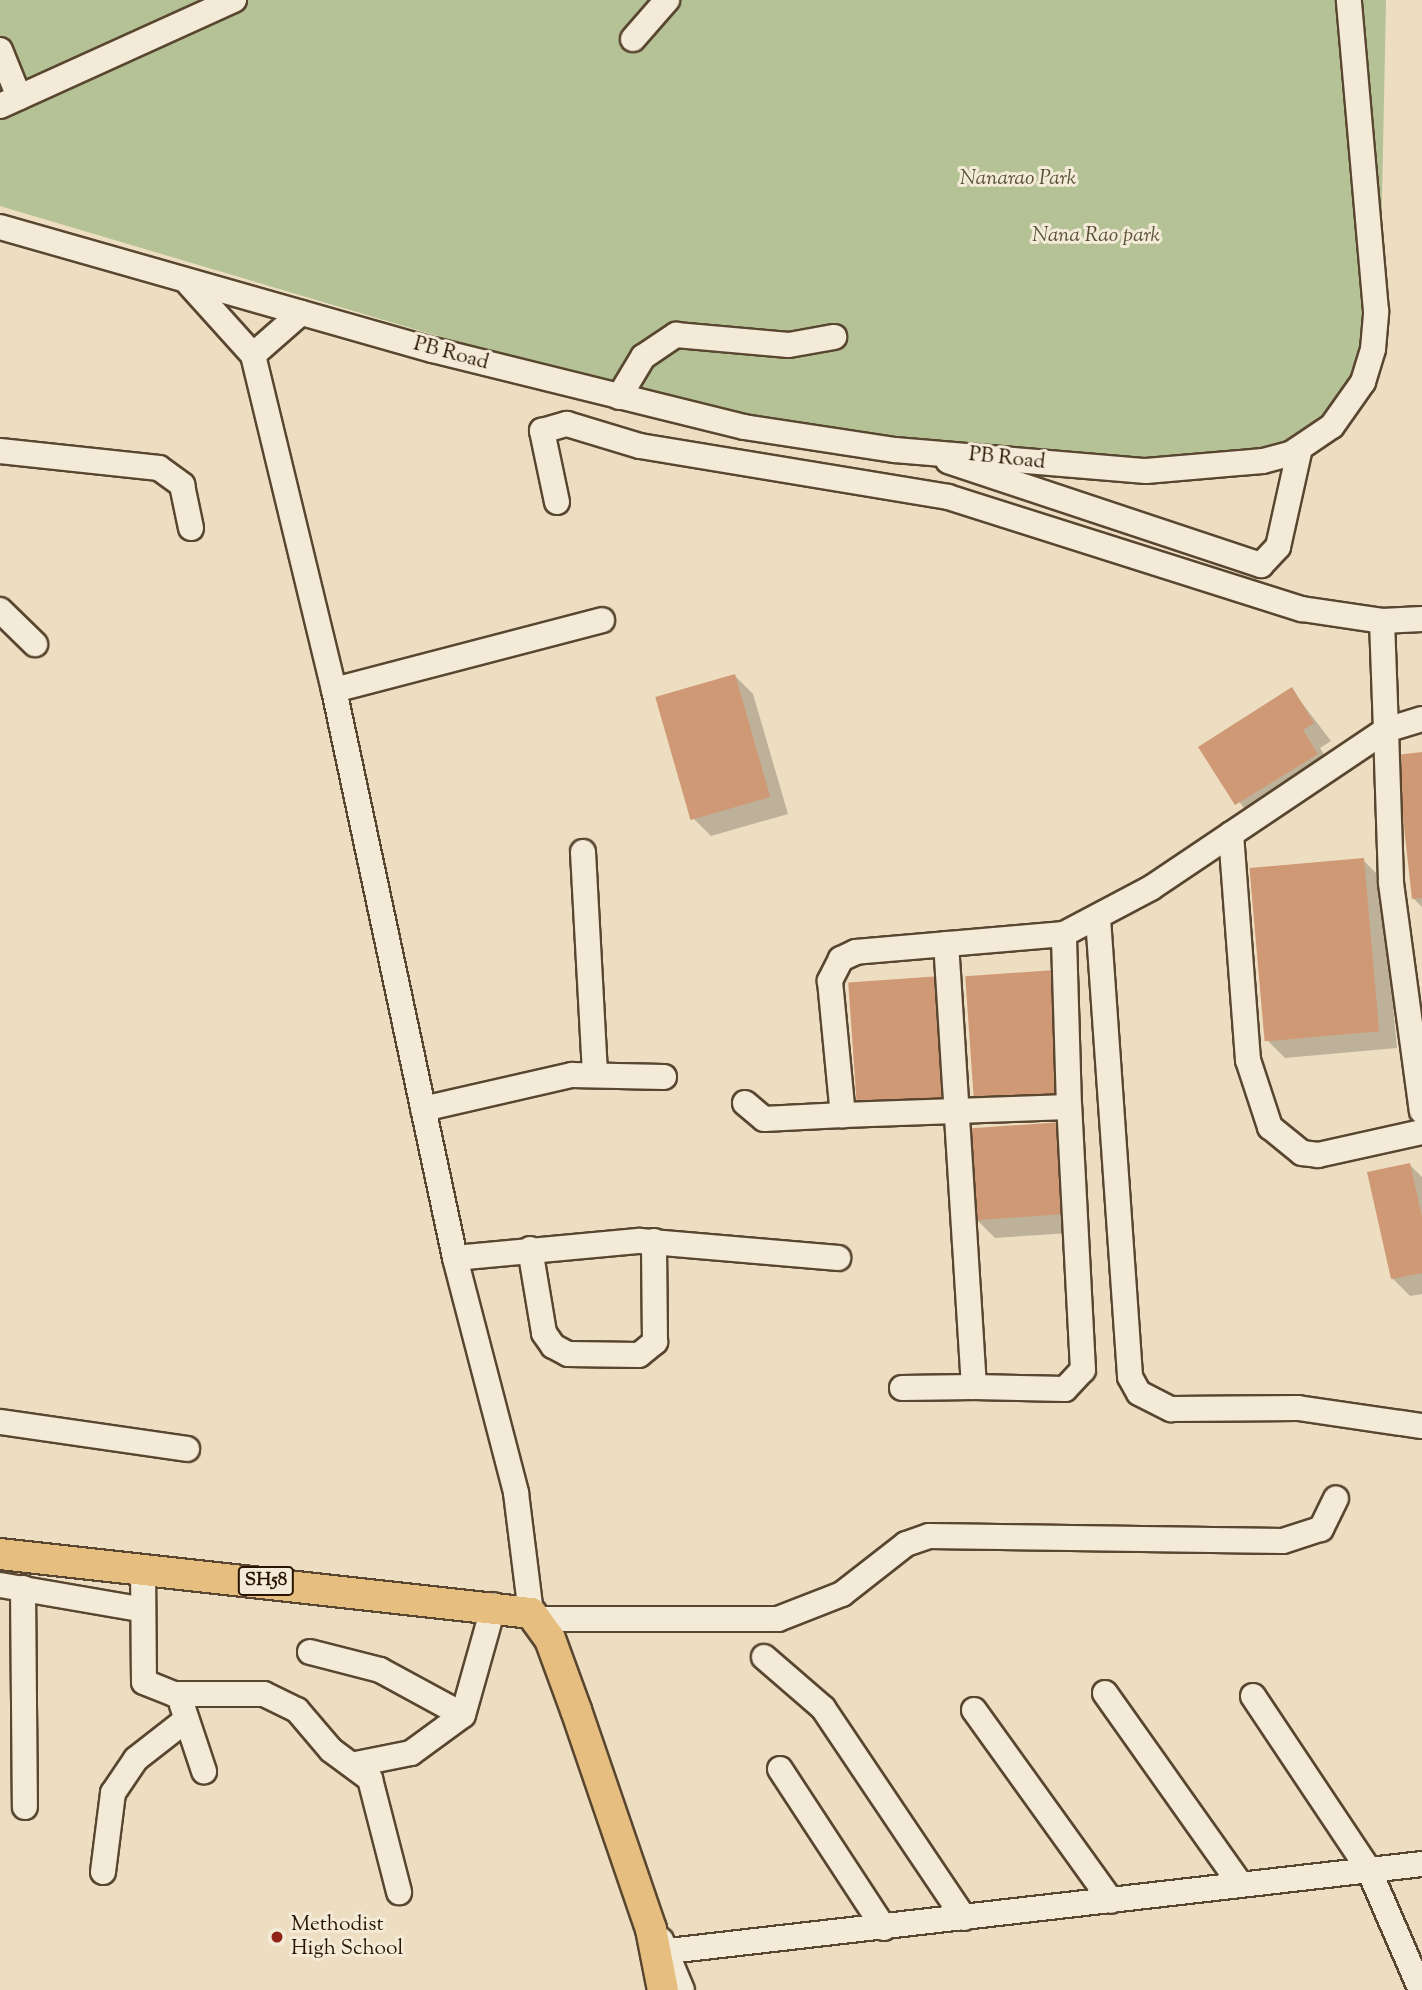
<!DOCTYPE html>
<html>
<head>
<meta charset="utf-8">
<style>
  body { margin:0 }
  #map { position:relative; width:1422px; height:1990px; overflow:hidden; background:#eddec1; font-family:"Sorts Mill Goudy",serif }
  div>[style] { position:absolute }
  .green>* { inset:0; background:#b5c296 }
  .shadow>* { inset:0; background:#0003 }
  .building>* { inset:0; background:#d09975; transform-origin:0 0 }
  .roads { filter:drop-shadow(2px 0 #594630) drop-shadow(-2px 0 #594630) drop-shadow(0 2px #594630) drop-shadow(0 -2px #594630) }
  .minor>* { height:24px; margin:-12px; padding:0 12px; transform-origin:12px; border-radius:12px; background:#f3ead7 }
  .major>* { height:30px; margin:-15px; padding:0 15px; transform-origin:15px; border-radius:15px; background:#e6bf80 }
  .dots>* { width:19px; height:19px; translate:-50% -50%; box-sizing:border-box; border:4px solid #f3ead7; border-radius:50% }
  span { translate:-50% -50%; white-space:nowrap; text-align:center; line-height:1.15; -webkit-text-stroke:6px #f3ead7; paint-order:stroke }
  .shield-label span { padding:2px 5px; background:#f3ead7; border:2px solid; border-radius:5px; -webkit-text-stroke-width:0 }
  .shield-label { font-size:19px; color:#281400; font-weight:700 }
  .park-label { font-size:21px; color:#595134; font-style:italic }
  .street-label { font-size:21px; color:#281400 }
  .poi-label { font-size:21px; color:#281400 }
  .left { translate:0 -50%; text-align:left }
</style>
</head>
<body>
<div id="map">
  <div class="green">
    <i style="clip-path:polygon(0 0,1386px 0,1379px 351px,1306px 455px,1091px 474px,754px 430px,0 206px)"></i>
  </div>
  <div class="shadow">
    <i style="clip-path:polygon(735px 676px,753px 694px,788px 814px,711px 836px,693px 818px)"></i>
    <i style="clip-path:polygon(1292px 690px,1331px 741px,1320px 748px,1335px 772px,1254px 822px,1200px 747px)"></i>
    <i style="clip-path:polygon(1422px 754px,1422px 907px,1413px 898px)"></i>
    <i style="clip-path:polygon(1363px 860px,1381px 878px,1397px 1048px,1285px 1058px,1267px 1040px)"></i>
    <i style="clip-path:polygon(970px 1130px,1086px 1232px,995px 1238px,977px 1220px)"></i>
    <i style="clip-path:polygon(1410px 1165px,1422px 1177px,1422px 1294px,1410px 1296px,1392px 1278px)"></i>
  </div>
  <div class="building">
    <i style="left:735px;top:674px;width:128px;height:83px;rotate:74deg"></i>
    <i style="clip-path:polygon(1292px 687px,1314px 723px,1303px 730px,1318px 754px,1235px 805px,1198px 747px)"></i>
    <i style="clip-path:polygon(1422px 752px,1422px 898px,1412px 899px,1396px 755px)"></i>
    <i style="left:1364px;top:858px;width:174px;height:115px;rotate:85deg"></i>
    <i style="left:1055px;top:970px;width:128px;height:90px;rotate:86deg"></i>
    <i style="left:941px;top:976px;width:125px;height:93px;rotate:86deg"></i>
    <i style="left:1062px;top:1122px;width:92px;height:94px;rotate:86deg"></i>
    <i style="clip-path:polygon(1410px 1163px,1422px 1217px,1422px 1273px,1391px 1279px,1367px 1172px)"></i>
  </div>
  <div class="roads">
    <div class="minor">
      <i style="left:633px;top:39px;width:52px;rotate:-48.9deg"></i>
      <i style="left:0;top:50px;width:51px;rotate:68deg"></i>
      <i style="left:0;top:106px;width:257px;rotate:-24.4deg"></i>
      <i style="left:0;top:227px;width:450px;rotate:15.9deg"></i>
      <i style="left:433px;top:350px;width:320px;rotate:13.9deg"></i>
      <i style="left:744px;top:427px;width:153px;rotate:8.7deg"></i>
      <i style="left:895px;top:450px;width:252px;rotate:4.8deg"></i>
      <i style="left:1146px;top:471px;width:117px;rotate:-4.9deg"></i>
      <i style="left:1263px;top:461px;width:30px;rotate:-15deg"></i>
      <i style="left:1292px;top:453px;width:48px;rotate:-34deg"></i>
      <i style="left:1332px;top:426px;width:54px;rotate:-54.8deg"></i>
      <i style="left:1363px;top:382px;width:34px;rotate:-73deg"></i>
      <i style="left:1373px;top:349px;width:38px;rotate:-85deg"></i>
      <i style="left:1376px;top:311px;width:312px;rotate:-95deg"></i>
      <i style="left:189px;top:284px;width:96px;rotate:48deg"></i>
      <i style="left:253px;top:355px;width:345px;rotate:76.4deg"></i>
      <i style="left:334px;top:690px;width:581px;rotate:77.97deg"></i>
      <i style="left:455px;top:1258px;width:243px;rotate:75.4deg"></i>
      <i style="left:516px;top:1493px;width:121px;rotate:82.9deg"></i>
      <i style="left:253px;top:355px;width:64px;rotate:-41.2deg"></i>
      <i style="left:619px;top:397px;width:47px;rotate:-59deg"></i>
      <i style="left:643px;top:357px;width:40px;rotate:-34deg"></i>
      <i style="left:676px;top:335px;width:113px;rotate:5.1deg"></i>
      <i style="left:789px;top:345px;width:46px;rotate:-10.1deg"></i>
      <i style="left:0;top:451px;width:160px;rotate:6.1deg"></i>
      <i style="left:159px;top:468px;width:29px;rotate:36deg"></i>
      <i style="left:182px;top:485px;width:44px;rotate:78.2deg"></i>
      <i style="left:948px;top:461px;width:330px;rotate:18.4deg"></i>
      <i style="left:1261px;top:565px;width:25px;rotate:-47deg"></i>
      <i style="left:1278px;top:547px;width:101px;rotate:-77.5deg"></i>
      <i style="left:557px;top:502px;width:73px;rotate:-101.9deg"></i>
      <i style="left:542px;top:431px;width:26px;rotate:-16deg"></i>
      <i style="left:567px;top:424px;width:76px;rotate:16.8deg"></i>
      <i style="left:640px;top:446px;width:312px;rotate:9.4deg"></i>
      <i style="left:948px;top:497px;width:371px;rotate:17.6deg"></i>
      <i style="left:1302px;top:609px;width:81px;rotate:8.5deg"></i>
      <i style="left:1382px;top:621px;width:109px;rotate:87.9deg"></i>
      <i style="left:1386px;top:730px;width:283px;rotate:146.1deg"></i>
      <i style="left:1151px;top:888px;width:98px;rotate:152.1deg"></i>
      <i style="left:1064px;top:934px;width:209px;rotate:175.1deg"></i>
      <i style="left:856px;top:952px;width:17px;rotate:155deg"></i>
      <i style="left:841px;top:959px;width:25px;rotate:117deg"></i>
      <i style="left:830px;top:981px;width:135px;rotate:84.5deg"></i>
      <i style="left:843px;top:1115px;width:226px;rotate:-2deg"></i>
      <i style="left:1069px;top:1107px;width:173px;rotate:-91.7deg"></i>
      <i style="left:0;top:610px;width:49px;rotate:44.2deg"></i>
      <i style="left:1382px;top:621px;width:40px;rotate:-2.9deg"></i>
      <i style="left:334px;top:690px;width:277px;rotate:-14.6deg"></i>
      <i style="left:1422px;top:719px;width:38px;rotate:163deg"></i>
      <i style="left:1386px;top:730px;width:153px;rotate:88.1deg"></i>
      <i style="left:1391px;top:883px;width:230px;rotate:82.3deg"></i>
      <i style="left:1231px;top:834px;width:227px;rotate:85.7deg"></i>
      <i style="left:1248px;top:1060px;width:71px;rotate:71.8deg"></i>
      <i style="left:1270px;top:1127px;width:41px;rotate:39.1deg"></i>
      <i style="left:1302px;top:1153px;width:16px;rotate:7deg"></i>
      <i style="left:1318px;top:1155px;width:107px;rotate:-12.5deg"></i>
      <i style="left:583px;top:852px;width:222px;rotate:86.9deg"></i>
      <i style="left:1098px;top:918px;width:460px;rotate:86deg"></i>
      <i style="left:1130px;top:1377px;width:18px;rotate:61deg"></i>
      <i style="left:1139px;top:1393px;width:36px;rotate:27deg"></i>
      <i style="left:1171px;top:1409px;width:127px;rotate:-0.5deg"></i>
      <i style="left:1298px;top:1408px;width:125px;rotate:8.3deg"></i>
      <i style="left:745px;top:1103px;width:25px;rotate:40deg"></i>
      <i style="left:764px;top:1119px;width:79px;rotate:-2.9deg"></i>
      <i style="left:423px;top:1109px;width:153px;rotate:-12.9deg"></i>
      <i style="left:572px;top:1075px;width:92px;rotate:1.2deg"></i>
      <i style="left:530px;top:1249px;width:85px;rotate:80.5deg"></i>
      <i style="left:544px;top:1333px;width:16px;rotate:55deg"></i>
      <i style="left:553px;top:1346px;width:17px;rotate:28deg"></i>
      <i style="left:568px;top:1354px;width:71px;rotate:0.8deg"></i>
      <i style="left:639px;top:1355px;width:21px;rotate:-39deg"></i>
      <i style="left:655px;top:1342px;width:101px;rotate:-90.6deg"></i>
      <i style="left:455px;top:1258px;width:186px;rotate:-5.3deg"></i>
      <i style="left:640px;top:1241px;width:199px;rotate:4.9deg"></i>
      <i style="left:974px;top:1387px;width:91px;rotate:1.3deg"></i>
      <i style="left:1065px;top:1389px;width:26px;rotate:-47deg"></i>
      <i style="left:1083px;top:1370px;width:263px;rotate:-93deg"></i>
      <i style="left:902px;top:1388px;width:72px;rotate:-0.8deg"></i>
      <i style="left:974px;top:1387px;width:444px;rotate:-93.6deg"></i>
      <i style="left:0;top:1422px;width:189px;rotate:8.2deg"></i>
      <i style="left:143px;top:1568px;width:114px;rotate:89.5deg"></i>
      <i style="left:144px;top:1682px;width:32px;rotate:22deg"></i>
      <i style="left:174px;top:1694px;width:90px"></i>
      <i style="left:264px;top:1694px;width:37px;rotate:26deg"></i>
      <i style="left:297px;top:1710px;width:52px;rotate:49.6deg"></i>
      <i style="left:331px;top:1750px;width:49px;rotate:36.6deg"></i>
      <i style="left:370px;top:1779px;width:117px;rotate:75.6deg"></i>
      <i style="left:0;top:1585px;width:141px;rotate:9.8deg"></i>
      <i style="left:23px;top:1588px;width:219px;rotate:89.5deg"></i>
      <i style="left:538px;top:1619px;width:240px"></i>
      <i style="left:778px;top:1619px;width:69px;rotate:-21.3deg"></i>
      <i style="left:842px;top:1594px;width:81px;rotate:-38deg"></i>
      <i style="left:906px;top:1544px;width:24px;rotate:-19deg"></i>
      <i style="left:929px;top:1536px;width:354px;rotate:0.8deg"></i>
      <i style="left:1283px;top:1541px;width:40px;rotate:-18deg"></i>
      <i style="left:1321px;top:1529px;width:34px;rotate:-64deg"></i>
      <i style="left:310px;top:1652px;width:72px;rotate:14.4deg"></i>
      <i style="left:380px;top:1670px;width:94px;rotate:28.5deg"></i>
      <i style="left:764px;top:1657px;width:78px;rotate:40.8deg"></i>
      <i style="left:823px;top:1708px;width:253px;rotate:56.1deg"></i>
      <i style="left:1105px;top:1693px;width:235px;rotate:54.7deg"></i>
      <i style="left:1253px;top:1696px;width:209px;rotate:56.3deg"></i>
      <i style="left:1369px;top:1870px;width:131px;rotate:66.6deg"></i>
      <i style="left:182px;top:1705px;width:70px;rotate:71.6deg"></i>
      <i style="left:974px;top:1710px;width:235px;rotate:54.3deg"></i>
      <i style="left:356px;top:1764px;width:56px;rotate:-11.3deg"></i>
      <i style="left:411px;top:1753px;width:64px;rotate:-36.2deg"></i>
      <i style="left:463px;top:1715px;width:114px;rotate:-74.3deg"></i>
      <i style="left:780px;top:1769px;width:190px;rotate:56.8deg"></i>
      <i style="left:103px;top:1872px;width:80px;rotate:-82.8deg"></i>
      <i style="left:113px;top:1793px;width:41px;rotate:-55.9deg"></i>
      <i style="left:136px;top:1759px;width:63px;rotate:-38deg"></i>
      <i style="left:661px;top:1940px;width:54px;rotate:67.2deg"></i>
      <i style="left:669px;top:1951px;width:758px;rotate:-6.59deg"></i>
    </div>
    <div class="major">
      <i style="left:0;top:1554px;width:534px;rotate:6.34deg"></i>
      <i style="left:531px;top:1613px;width:32px;rotate:54deg"></i>
      <i style="left:550px;top:1639px;width:76px;rotate:69.9deg"></i>
      <i style="left:576px;top:1710px;width:231px;rotate:71.1deg"></i>
      <i style="left:651px;top:1929px;width:62px;rotate:78.9deg"></i>
    </div>
  </div>
  <div class="dots">
    <i style="left:277px;top:1937px;background:#8f2418"></i>
  </div>
  <div class="shield-label">
    <span style="left:266px;top:1581px">SH58</span>
  </div>
  <div class="park-label">
    <span style="left:1018px;top:179px">Nanarao Park</span>
    <span style="left:1096px;top:236px">Nana Rao park</span>
  </div>
  <div class="street-label">
    <span style="left:451px;top:354px;rotate:15deg">PB Road</span>
    <span style="left:1007px;top:459px;rotate:6deg">PB Road</span>
  </div>
  <div class="poi-label">
    <span class="left" style="left:291px;top:1937px">Methodist<br>High School</span>
  </div>
</div>
</body>
</html>
